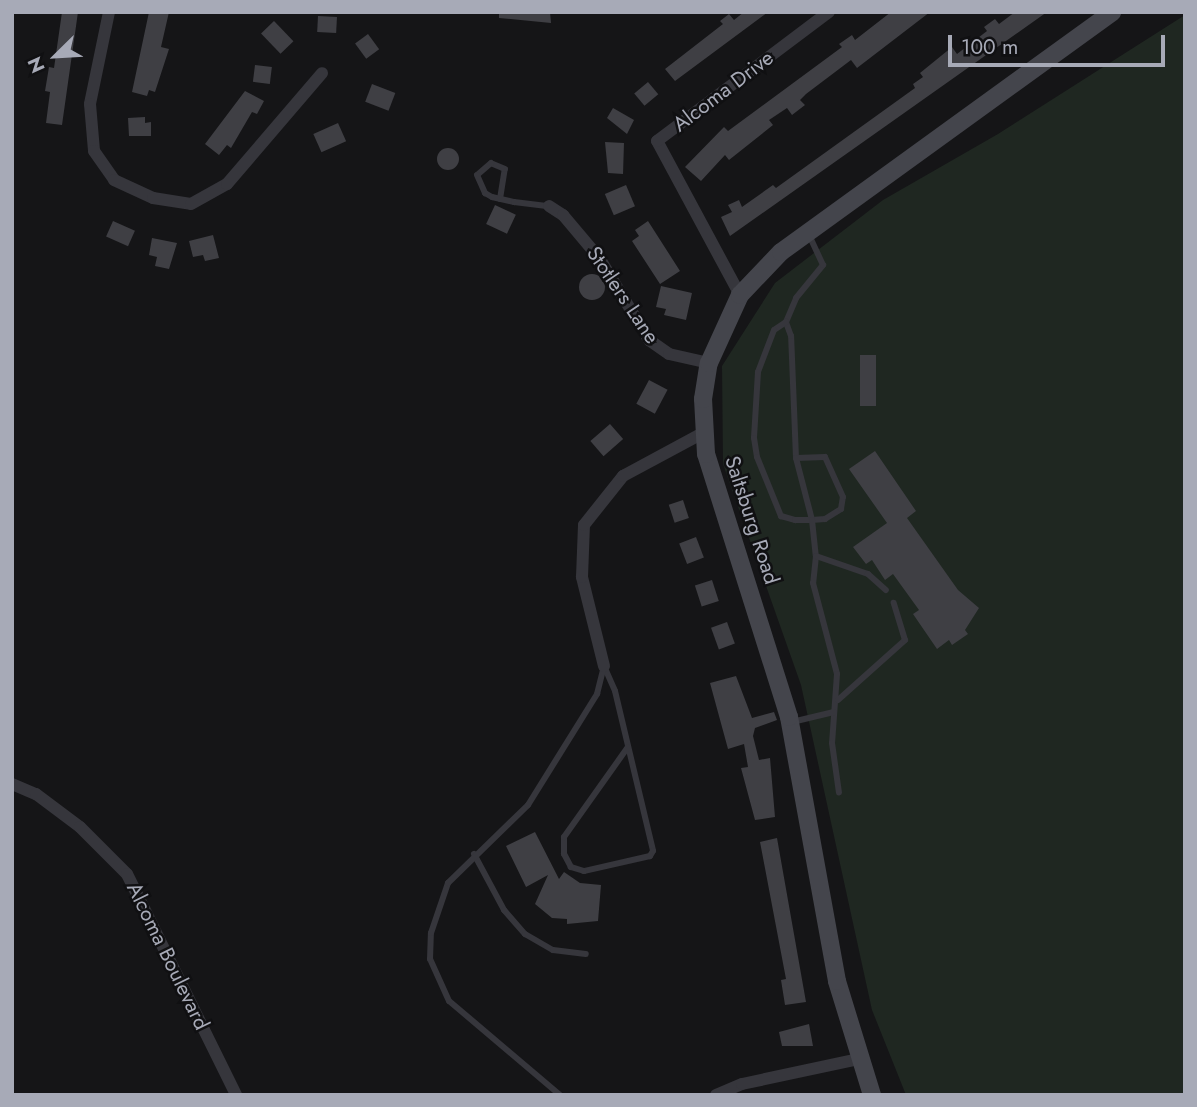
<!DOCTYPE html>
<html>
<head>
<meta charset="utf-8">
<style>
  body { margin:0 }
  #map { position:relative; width:1197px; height:1107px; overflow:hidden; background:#151517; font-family:Jost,sans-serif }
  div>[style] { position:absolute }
  .green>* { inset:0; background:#1f2721 }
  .building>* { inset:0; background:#3f3f44; transform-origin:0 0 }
  .round { border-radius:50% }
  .service>* { height:6px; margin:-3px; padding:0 3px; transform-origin:3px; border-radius:3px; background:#36363c }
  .minor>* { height:12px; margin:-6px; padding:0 6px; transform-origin:6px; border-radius:6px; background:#36363c }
  .secondary>* { height:18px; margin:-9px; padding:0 9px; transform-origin:9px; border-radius:9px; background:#44454c }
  span { translate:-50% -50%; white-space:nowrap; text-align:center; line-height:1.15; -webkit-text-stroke:5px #101012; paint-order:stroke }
  .street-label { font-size:21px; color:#a7aab7 }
  .frame { position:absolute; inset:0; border:14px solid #a7aab7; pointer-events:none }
  .north { position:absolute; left:21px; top:21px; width:70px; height:70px; -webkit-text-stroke:5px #101012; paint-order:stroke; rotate:246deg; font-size:19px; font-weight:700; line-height:28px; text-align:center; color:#a7aab7 }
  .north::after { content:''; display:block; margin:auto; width:24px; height:32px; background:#a7aab7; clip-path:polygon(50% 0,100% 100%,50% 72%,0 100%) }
  .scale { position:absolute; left:948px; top:35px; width:217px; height:32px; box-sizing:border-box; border:4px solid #a7aab7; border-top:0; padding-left:9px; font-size:21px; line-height:24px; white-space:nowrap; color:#a7aab7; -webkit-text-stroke:5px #101012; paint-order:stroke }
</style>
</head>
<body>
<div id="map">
  <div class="green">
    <i style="clip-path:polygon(1185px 15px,1185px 1095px,906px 1095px,872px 1010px,801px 685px,723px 464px,722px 366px,775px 283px,883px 200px,998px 134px)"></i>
  </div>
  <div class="building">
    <i style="clip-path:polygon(62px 12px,78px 12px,62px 125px,46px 123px,50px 92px,45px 91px,49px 67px,54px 68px)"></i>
    <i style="clip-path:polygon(149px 12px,169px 12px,161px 47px,169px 49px,155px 92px,149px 90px,147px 96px,132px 92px)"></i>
    <i style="clip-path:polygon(499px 12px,550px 12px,551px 23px,499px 18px)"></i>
    <i style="clip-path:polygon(744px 12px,768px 12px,675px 81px,665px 69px,723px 24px,720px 21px,729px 14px,734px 20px)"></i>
    <i style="clip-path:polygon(891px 12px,930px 12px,857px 68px,851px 60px,806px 94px,800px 100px,805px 105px,792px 115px,787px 108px,769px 120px,773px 125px,729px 160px,725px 155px,701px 181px,685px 167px,724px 127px,728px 131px,842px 47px,839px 44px,852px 35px,855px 40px)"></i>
    <i style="clip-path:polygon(1015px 12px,1047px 12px,730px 236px,721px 217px,732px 212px,728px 205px,739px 200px,742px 207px,773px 185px,776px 188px,915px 88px,913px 84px,923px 77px,920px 73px,952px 47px,957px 54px,987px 31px,984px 27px,995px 19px,999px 24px)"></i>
    <i style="left:318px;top:16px;width:19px;height:16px;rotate:3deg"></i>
    <i style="left:274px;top:21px;width:28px;height:18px;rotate:46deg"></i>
    <i style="left:368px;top:34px;width:19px;height:16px;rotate:54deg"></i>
    <i style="left:255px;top:65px;width:17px;height:17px;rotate:7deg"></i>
    <i style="left:648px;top:82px;width:16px;height:18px;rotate:50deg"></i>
    <i style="left:372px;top:84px;width:25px;height:19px;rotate:21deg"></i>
    <i style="clip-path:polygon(245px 91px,264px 101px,257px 114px,252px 112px,231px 148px,227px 145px,219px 155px,205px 144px)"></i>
    <i style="clip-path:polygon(613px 108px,634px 120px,627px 134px,607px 118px)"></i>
    <i style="clip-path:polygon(145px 117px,145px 123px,151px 122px,151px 136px,129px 136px,128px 118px)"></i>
    <i style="left:338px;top:123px;width:20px;height:27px;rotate:66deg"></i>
    <i style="clip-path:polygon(605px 142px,624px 143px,623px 174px,608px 173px)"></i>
    <i class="round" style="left:437px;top:148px;width:22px;height:22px"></i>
    <i style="left:626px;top:185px;width:23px;height:23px;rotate:67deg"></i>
    <i style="left:495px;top:205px;width:23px;height:21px;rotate:25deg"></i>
    <i style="left:113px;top:221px;width:24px;height:17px;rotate:24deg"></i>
    <i style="clip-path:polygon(648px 221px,680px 271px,660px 284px,632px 241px,639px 236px,635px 230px)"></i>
    <i style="clip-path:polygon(213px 235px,219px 258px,205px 261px,203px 255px,193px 257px,189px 241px)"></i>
    <i style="clip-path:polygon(152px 238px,177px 243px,169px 269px,155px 266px,157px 257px,149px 255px)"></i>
    <i class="round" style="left:579px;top:274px;width:26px;height:26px"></i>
    <i style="clip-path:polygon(661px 286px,692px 293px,686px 320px,664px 315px,666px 309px,656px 307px)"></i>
    <i style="left:860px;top:355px;width:16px;height:51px"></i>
    <i style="left:649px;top:380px;width:21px;height:27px;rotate:28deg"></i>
    <i style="left:610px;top:424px;width:20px;height:26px;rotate:49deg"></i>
    <i style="clip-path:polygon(875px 451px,916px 511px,907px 518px,958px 590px,979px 608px,965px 630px,968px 634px,952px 645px,949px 640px,937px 649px,913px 614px,919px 610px,893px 574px,885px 580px,872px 560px,866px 564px,853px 547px,887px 523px,849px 469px)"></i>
    <i style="left:683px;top:500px;width:19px;height:15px;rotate:72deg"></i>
    <i style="left:696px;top:537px;width:22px;height:18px;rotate:69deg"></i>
    <i style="left:712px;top:580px;width:22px;height:18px;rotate:72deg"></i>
    <i style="left:727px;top:622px;width:23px;height:17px;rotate:70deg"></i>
    <i style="clip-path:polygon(736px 676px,752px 718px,774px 712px,777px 720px,755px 728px,753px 736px,759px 760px,770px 758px,775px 817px,755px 820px,741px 768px,748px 767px,744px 744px,728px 749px,710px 683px)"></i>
    <i style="clip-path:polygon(535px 832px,559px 879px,564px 872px,580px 883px,601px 885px,598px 921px,567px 924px,567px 919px,552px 918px,535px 904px,548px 875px,526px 887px,506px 846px)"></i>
    <i style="clip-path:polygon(777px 838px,806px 1002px,785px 1005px,781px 980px,786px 979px,760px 842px)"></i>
    <i style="clip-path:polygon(809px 1024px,813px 1046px,782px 1046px,779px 1032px)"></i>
  </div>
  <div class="service">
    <i style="left:500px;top:199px;width:30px;rotate:-81deg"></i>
    <i style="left:505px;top:169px;width:15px;rotate:-157deg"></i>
    <i style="left:491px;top:163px;width:18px;rotate:139deg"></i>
    <i style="left:477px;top:175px;width:20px;rotate:66deg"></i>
    <i style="left:485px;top:193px;width:8px;rotate:30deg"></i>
    <i style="left:492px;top:197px;width:23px;rotate:13deg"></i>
    <i style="left:514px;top:202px;width:35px;rotate:7deg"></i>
    <i style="left:786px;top:322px;width:26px;rotate:-67deg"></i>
    <i style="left:796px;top:298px;width:43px;rotate:-50.7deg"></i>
    <i style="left:823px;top:265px;width:33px;rotate:-115deg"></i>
    <i style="left:796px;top:458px;width:122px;rotate:-92.3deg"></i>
    <i style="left:791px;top:336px;width:15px;rotate:-110deg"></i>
    <i style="left:786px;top:322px;width:14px;rotate:146deg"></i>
    <i style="left:774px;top:330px;width:45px;rotate:110.9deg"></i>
    <i style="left:758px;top:372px;width:66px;rotate:93.5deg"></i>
    <i style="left:754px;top:438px;width:19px;rotate:81deg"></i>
    <i style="left:757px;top:457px;width:64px;rotate:67.9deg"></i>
    <i style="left:781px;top:516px;width:15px;rotate:16deg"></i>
    <i style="left:795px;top:520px;width:17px"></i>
    <i style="left:812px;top:520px;width:13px;rotate:-4deg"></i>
    <i style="left:825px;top:519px;width:19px;rotate:-32deg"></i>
    <i style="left:841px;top:509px;width:12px;rotate:-81deg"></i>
    <i style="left:843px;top:497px;width:44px;rotate:-114.2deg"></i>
    <i style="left:825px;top:457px;width:29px;rotate:178deg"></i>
    <i style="left:796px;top:458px;width:64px;rotate:75.5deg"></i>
    <i style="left:812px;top:520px;width:36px;rotate:84deg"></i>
    <i style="left:816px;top:556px;width:27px;rotate:96deg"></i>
    <i style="left:813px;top:583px;width:94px;rotate:75.2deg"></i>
    <i style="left:837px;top:674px;width:69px;rotate:94.1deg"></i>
    <i style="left:832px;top:743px;width:50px;rotate:82deg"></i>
    <i style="left:816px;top:556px;width:55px;rotate:19.1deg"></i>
    <i style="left:868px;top:574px;width:24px;rotate:42deg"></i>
    <i style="left:604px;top:666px;width:27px;rotate:66deg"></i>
    <i style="left:615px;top:691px;width:164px;rotate:76.6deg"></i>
    <i style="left:653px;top:851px;width:6px;rotate:121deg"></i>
    <i style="left:650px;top:856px;width:68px;rotate:167.2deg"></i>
    <i style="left:584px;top:871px;width:14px;rotate:-163deg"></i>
    <i style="left:571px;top:867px;width:15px;rotate:-118deg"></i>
    <i style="left:564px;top:854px;width:17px;rotate:-90deg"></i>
    <i style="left:564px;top:837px;width:110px;rotate:-54.6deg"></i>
    <i style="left:838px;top:700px;width:90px;rotate:-41.8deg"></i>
    <i style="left:905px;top:640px;width:39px;rotate:-107deg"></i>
    <i style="left:792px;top:722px;width:43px;rotate:-13.4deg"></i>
    <i style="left:474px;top:854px;width:64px;rotate:61.8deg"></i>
    <i style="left:504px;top:910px;width:32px;rotate:49deg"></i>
    <i style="left:525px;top:934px;width:32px;rotate:30deg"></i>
    <i style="left:553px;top:950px;width:33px;rotate:7deg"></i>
    <i style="left:560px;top:1095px;width:145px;rotate:-139.7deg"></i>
    <i style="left:449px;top:1001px;width:46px;rotate:-114.3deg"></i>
    <i style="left:430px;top:959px;width:26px;rotate:-88deg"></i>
    <i style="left:431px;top:933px;width:53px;rotate:-71.2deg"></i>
    <i style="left:448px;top:883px;width:112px;rotate:-44.3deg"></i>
    <i style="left:528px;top:805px;width:131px;rotate:-58.1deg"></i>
    <i style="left:597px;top:694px;width:29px;rotate:-76deg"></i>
  </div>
  <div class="minor">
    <i style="left:109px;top:12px;width:94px;rotate:101.7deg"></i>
    <i style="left:90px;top:104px;width:47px;rotate:85.1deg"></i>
    <i style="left:94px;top:151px;width:35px;rotate:55deg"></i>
    <i style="left:114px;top:180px;width:43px;rotate:24.8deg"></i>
    <i style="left:153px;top:198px;width:38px;rotate:9deg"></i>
    <i style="left:191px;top:204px;width:41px;rotate:-29.1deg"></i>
    <i style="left:227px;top:184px;width:146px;rotate:-49.4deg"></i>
    <i style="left:549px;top:206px;width:17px;rotate:33deg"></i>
    <i style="left:563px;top:215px;width:57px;rotate:49.9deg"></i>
    <i style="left:600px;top:259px;width:95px;rotate:58.8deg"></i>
    <i style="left:649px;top:340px;width:24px;rotate:35deg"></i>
    <i style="left:669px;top:354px;width:41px;rotate:12.7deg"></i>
    <i style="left:740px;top:295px;width:175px;rotate:-118.3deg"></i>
    <i style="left:657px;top:141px;width:215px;rotate:-36.9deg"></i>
    <i style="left:604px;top:666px;width:92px;rotate:-103.9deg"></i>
    <i style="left:582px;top:577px;width:52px;rotate:-87.8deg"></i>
    <i style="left:584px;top:525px;width:63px;rotate:-51.5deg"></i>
    <i style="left:623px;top:476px;width:91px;rotate:-28.3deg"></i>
    <i style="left:12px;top:784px;width:26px;rotate:23deg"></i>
    <i style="left:36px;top:794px;width:55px;rotate:36.9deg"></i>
    <i style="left:80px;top:827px;width:66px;rotate:45deg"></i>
    <i style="left:127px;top:874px;width:246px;rotate:63.7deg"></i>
    <i style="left:716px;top:1095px;width:28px;rotate:-23deg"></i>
    <i style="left:742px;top:1084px;width:120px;rotate:-12.1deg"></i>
  </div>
  <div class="secondary">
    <i style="left:872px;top:1095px;width:119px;rotate:-107.1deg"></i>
    <i style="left:837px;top:981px;width:268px;rotate:-100.3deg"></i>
    <i style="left:789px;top:717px;width:276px;rotate:-107.5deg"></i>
    <i style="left:706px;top:454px;width:55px;rotate:-93.1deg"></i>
    <i style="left:703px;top:399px;width:36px;rotate:-81deg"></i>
    <i style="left:709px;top:363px;width:75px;rotate:-65.5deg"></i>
    <i style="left:740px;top:295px;width:59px;rotate:-46.4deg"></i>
    <i style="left:781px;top:252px;width:409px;rotate:-35.9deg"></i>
  </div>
  <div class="street-label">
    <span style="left:723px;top:91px;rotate:-37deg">Alcoma Drive</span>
    <span style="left:623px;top:295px;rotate:56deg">Stotlers Lane</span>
    <span style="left:752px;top:520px;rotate:72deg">Saltsburg Road</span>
    <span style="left:168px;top:956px;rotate:64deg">Alcoma Boulevard</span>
  </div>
  <div class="frame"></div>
  <div class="north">N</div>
  <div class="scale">100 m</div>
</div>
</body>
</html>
